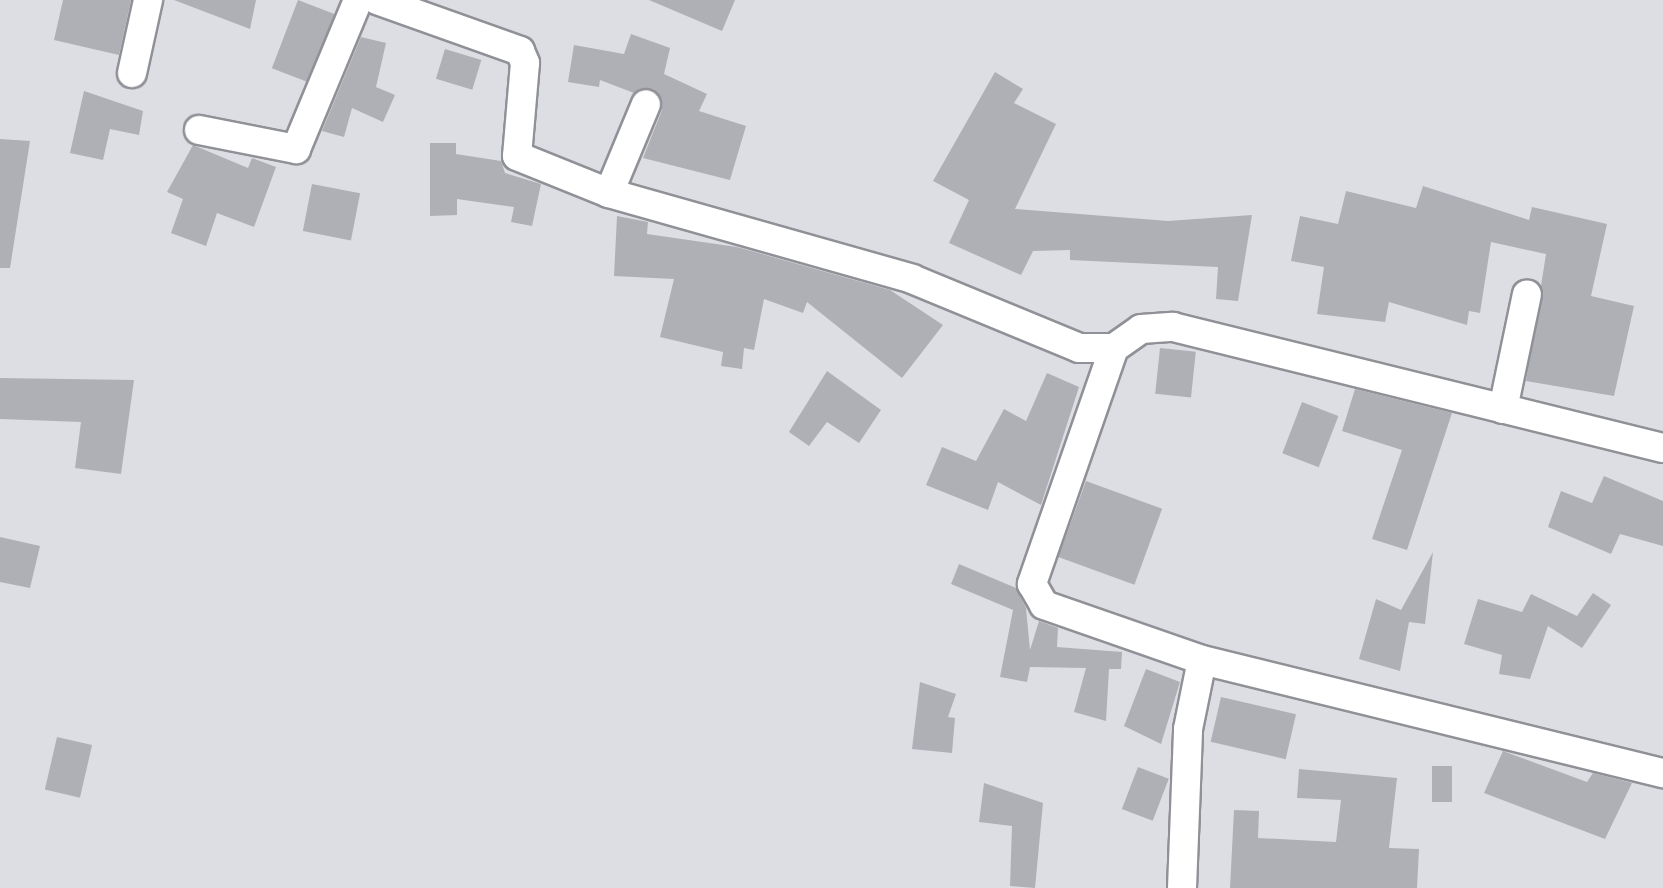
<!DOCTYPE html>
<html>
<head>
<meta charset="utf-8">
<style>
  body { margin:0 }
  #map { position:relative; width:1663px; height:888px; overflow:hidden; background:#dddee4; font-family:"Fira Sans",sans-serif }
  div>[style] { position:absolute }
  .building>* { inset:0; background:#afb0b6; transform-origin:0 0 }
  .roads { filter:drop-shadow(2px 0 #909197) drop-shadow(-2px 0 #909197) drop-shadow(0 2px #909197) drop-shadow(0 -2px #909197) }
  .street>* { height:28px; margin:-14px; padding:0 14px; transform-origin:14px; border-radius:14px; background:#fff }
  span { translate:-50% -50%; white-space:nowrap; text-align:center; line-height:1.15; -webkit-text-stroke:6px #eaebf1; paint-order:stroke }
</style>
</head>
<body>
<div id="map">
  <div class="building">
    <i style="clip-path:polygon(63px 0,131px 0,119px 55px,54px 40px)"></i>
    <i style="clip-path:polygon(174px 0,256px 0,250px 29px)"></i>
    <i style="left:298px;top:0;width:39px;height:73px;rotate:21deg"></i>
    <i style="clip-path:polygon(649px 0,735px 0,722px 31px)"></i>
    <i style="clip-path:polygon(631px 34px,670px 48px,664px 74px,707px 94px,699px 111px,746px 126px,730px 180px,643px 158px,662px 110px,653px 89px,634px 93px,600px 80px,599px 87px,568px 82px,574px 45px,624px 54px)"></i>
    <i style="clip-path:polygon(361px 37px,386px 43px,376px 87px,395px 95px,383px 122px,352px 108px,344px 137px,322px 131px)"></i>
    <i style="left:445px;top:49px;width:38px;height:31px;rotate:17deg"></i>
    <i style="clip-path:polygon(995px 72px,1023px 89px,1014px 103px,1056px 124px,1015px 209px,1168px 221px,1252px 215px,1238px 301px,1216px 299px,1218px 267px,1070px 260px,1070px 250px,1033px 251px,1021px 275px,949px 243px,969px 200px,933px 181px)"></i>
    <i style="clip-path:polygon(84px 91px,143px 111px,139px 135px,110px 129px,103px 160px,70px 153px)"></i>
    <i style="clip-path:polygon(0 139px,30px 141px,10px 268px,0 268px)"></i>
    <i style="clip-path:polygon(430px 143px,456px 143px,456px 154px,501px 161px,505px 173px,541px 184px,532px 226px,511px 222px,514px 207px,457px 199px,457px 215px,430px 216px)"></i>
    <i style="clip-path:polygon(193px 145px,248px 168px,252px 158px,276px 167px,254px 227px,217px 213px,206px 246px,171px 233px,183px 199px,167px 192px)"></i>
    <i style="left:312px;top:184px;width:49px;height:48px;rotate:11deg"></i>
    <i style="clip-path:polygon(1423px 186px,1529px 220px,1532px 207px,1607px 224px,1591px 296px,1634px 306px,1614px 396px,1526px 381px,1546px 254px,1491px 242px,1480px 313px,1469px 311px,1467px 325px,1389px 302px,1385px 322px,1317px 314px,1324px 267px,1291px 261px,1300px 216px,1338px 224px,1346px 191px,1416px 208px)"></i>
    <i style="clip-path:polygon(617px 216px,648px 222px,647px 234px,737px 247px,890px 290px,943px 325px,902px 378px,807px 302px,803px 313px,764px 299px,754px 350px,744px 348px,742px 369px,721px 366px,723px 352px,660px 337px,674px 279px,614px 276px)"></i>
    <i style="left:1160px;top:348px;width:36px;height:46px;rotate:6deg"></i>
    <i style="clip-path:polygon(827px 371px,881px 410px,859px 443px,827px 422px,809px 446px,789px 432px)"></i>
    <i style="clip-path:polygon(1047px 373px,1079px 387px,1041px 505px,998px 482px,988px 510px,926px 485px,942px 447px,976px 461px,1004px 409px,1026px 421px)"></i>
    <i style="clip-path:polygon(0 378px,134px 380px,121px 474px,75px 468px,81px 422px,0 419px)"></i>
    <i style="clip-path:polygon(1355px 389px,1452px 413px,1407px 550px,1372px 539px,1402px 450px,1342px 431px)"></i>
    <i style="left:1302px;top:402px;width:39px;height:55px;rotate:21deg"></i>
    <i style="clip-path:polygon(1604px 476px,1663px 501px,1663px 546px,1620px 534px,1611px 554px,1548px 527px,1561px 491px,1592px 503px)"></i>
    <i style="left:1086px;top:481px;width:81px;height:81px;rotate:20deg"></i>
    <i style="clip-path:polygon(0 537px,40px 546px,30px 588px,0 582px)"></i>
    <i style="clip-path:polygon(1433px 552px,1425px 624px,1409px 622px,1400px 671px,1359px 659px,1376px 599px,1401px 610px)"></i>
    <i style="clip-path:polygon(959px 564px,1016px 588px,1026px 608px,1030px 650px,1039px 621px,1058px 628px,1057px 647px,1122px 652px,1121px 669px,1109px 669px,1106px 721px,1074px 712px,1086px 668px,1030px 667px,1027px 682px,1000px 677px,1013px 610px,951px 584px)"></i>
    <i style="clip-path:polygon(1593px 593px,1611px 605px,1582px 648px,1548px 626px,1530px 679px,1499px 674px,1502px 655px,1464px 644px,1478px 599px,1522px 612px,1531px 594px,1577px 616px)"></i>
    <i style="clip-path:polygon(1146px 669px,1180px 682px,1161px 744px,1124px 726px)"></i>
    <i style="clip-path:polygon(920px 682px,956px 694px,948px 717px,955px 718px,952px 753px,912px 749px)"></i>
    <i style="left:1221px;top:697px;width:77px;height:46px;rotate:13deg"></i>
    <i style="left:57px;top:737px;width:36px;height:54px;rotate:13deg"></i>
    <i style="clip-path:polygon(1503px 751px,1587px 782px,1593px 773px,1632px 783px,1605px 839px,1484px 793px)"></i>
    <i style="left:1432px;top:766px;width:20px;height:36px"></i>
    <i style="left:1138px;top:767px;width:33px;height:45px;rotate:21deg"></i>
    <i style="clip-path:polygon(1299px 769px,1397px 778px,1389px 848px,1419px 849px,1417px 888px,1230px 888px,1234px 810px,1259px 811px,1258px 838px,1336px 842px,1341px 800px,1297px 798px)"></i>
    <i style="clip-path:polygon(984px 783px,1043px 803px,1035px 888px,1010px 886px,1012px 826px,979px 822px)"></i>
  </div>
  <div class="roads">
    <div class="street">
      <i style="left:377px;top:0;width:152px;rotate:19.6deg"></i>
      <i style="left:520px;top:51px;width:13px;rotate:67deg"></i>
      <i style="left:525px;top:63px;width:93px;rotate:94.9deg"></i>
      <i style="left:517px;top:156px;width:99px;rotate:21.9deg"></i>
      <i style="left:609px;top:193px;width:315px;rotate:15.8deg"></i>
      <i style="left:912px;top:279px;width:181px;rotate:22.4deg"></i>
      <i style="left:1079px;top:348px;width:35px"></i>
      <i style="left:1114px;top:348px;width:33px;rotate:-35deg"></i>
      <i style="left:1141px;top:329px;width:32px;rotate:-4deg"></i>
      <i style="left:1173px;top:327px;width:505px;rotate:13.87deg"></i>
      <i style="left:132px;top:73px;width:75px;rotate:-77.6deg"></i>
      <i style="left:199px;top:130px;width:99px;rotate:11.1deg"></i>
      <i style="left:296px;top:149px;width:161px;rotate:-67.4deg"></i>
      <i style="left:609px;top:193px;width:96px;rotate:-67.4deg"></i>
      <i style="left:1114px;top:348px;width:250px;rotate:109.2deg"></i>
      <i style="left:1032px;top:584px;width:24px;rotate:60deg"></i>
      <i style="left:1044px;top:605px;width:167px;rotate:19.2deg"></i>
      <i style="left:1202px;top:660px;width:475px;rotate:13.8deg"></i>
      <i style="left:1503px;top:409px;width:117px;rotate:-78.2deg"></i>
      <i style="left:1182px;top:888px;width:159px;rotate:-87.8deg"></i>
      <i style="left:1188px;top:729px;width:70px;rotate:-78.5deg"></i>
    </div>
  </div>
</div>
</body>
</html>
